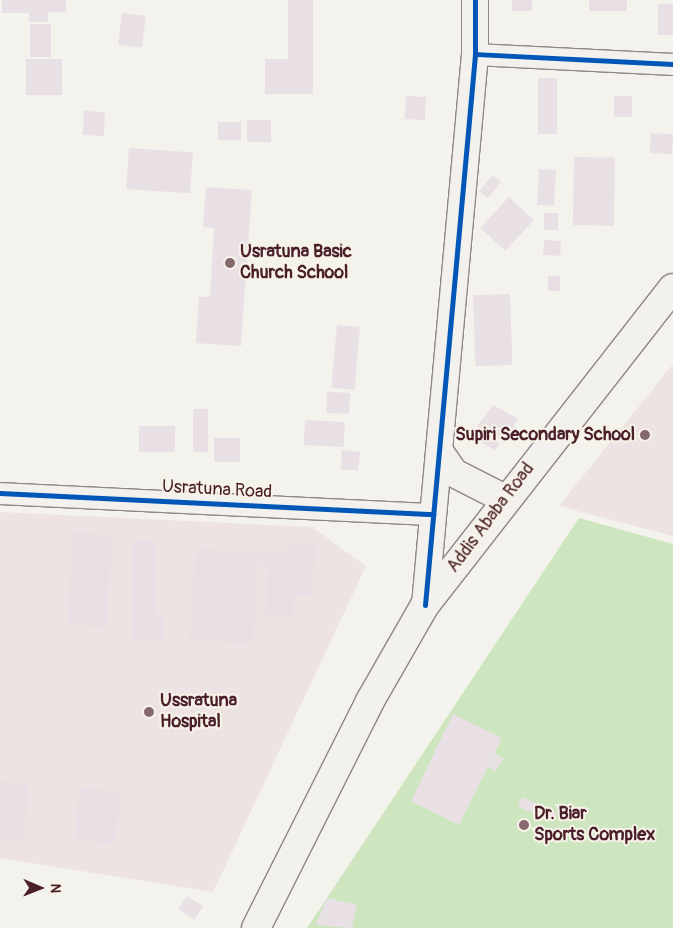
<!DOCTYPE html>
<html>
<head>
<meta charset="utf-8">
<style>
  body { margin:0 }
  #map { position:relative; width:673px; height:928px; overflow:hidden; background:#f4f2ec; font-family:Pangolin,sans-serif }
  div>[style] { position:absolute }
  .built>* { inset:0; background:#ede3e2 }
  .green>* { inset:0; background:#cde6c0 }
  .building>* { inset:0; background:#e8e0e5; transform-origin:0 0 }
  .roads { filter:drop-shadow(1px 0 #8f8685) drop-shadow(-1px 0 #8f8685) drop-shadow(0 1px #8f8685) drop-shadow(0 -1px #8f8685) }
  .minor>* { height:21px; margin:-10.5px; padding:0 10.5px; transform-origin:10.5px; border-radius:10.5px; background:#f2f1ed }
  .tertiary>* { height:26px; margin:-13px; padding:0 13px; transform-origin:13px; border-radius:13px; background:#f2f1ed }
  .secondary>* { height:28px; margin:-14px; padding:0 14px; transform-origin:14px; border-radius:14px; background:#f2f1ed }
  .cycleway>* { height:5px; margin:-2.5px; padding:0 2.5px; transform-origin:2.5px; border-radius:2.5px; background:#0057b8 }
  .dots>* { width:14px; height:14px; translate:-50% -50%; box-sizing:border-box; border:2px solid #f7f3e8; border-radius:50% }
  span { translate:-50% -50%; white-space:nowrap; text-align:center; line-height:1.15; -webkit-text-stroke:4px #f7f3e8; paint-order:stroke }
  .poi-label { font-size:18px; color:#4a1f2b; font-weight:700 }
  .left { translate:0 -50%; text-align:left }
  .right { translate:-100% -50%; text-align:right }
  .street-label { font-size:18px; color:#4a1f2b }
  .north { position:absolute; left:15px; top:863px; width:50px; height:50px; -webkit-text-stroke:4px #f7f3e8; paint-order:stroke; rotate:91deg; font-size:14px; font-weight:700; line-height:20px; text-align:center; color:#4a1f2b }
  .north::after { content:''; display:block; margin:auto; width:18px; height:22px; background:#4a1f2b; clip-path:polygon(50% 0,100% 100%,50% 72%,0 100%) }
</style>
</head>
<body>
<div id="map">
  <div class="built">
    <i style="clip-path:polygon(673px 364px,673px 536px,559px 506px)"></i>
    <i style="clip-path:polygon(0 512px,312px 527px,366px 566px,213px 892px,0 858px)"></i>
  </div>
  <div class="green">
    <i style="clip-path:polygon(579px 518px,673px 544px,673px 928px,307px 928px)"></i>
  </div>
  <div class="building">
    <i style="clip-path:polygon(2px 0,66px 0,66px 12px,48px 12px,48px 22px,29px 22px,29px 13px,2px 13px)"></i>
    <i style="clip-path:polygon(288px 0,313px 0,313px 94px,265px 94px,265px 59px,288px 59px)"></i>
    <i style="left:512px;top:0;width:20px;height:11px"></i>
    <i style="left:589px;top:0;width:38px;height:11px"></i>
    <i style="left:658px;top:4px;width:15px;height:31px"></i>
    <i style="left:122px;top:13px;width:24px;height:32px;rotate:7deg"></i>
    <i style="left:30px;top:24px;width:21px;height:33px"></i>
    <i style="left:26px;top:59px;width:36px;height:36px"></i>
    <i style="left:538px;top:78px;width:19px;height:56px"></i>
    <i style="left:406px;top:96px;width:20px;height:23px;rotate:3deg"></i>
    <i style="left:614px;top:96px;width:18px;height:21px"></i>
    <i style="left:84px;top:111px;width:21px;height:24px;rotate:3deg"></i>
    <i style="left:247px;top:120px;width:24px;height:22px"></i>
    <i style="left:218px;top:122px;width:23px;height:18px"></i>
    <i style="left:651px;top:133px;width:22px;height:20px;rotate:3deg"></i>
    <i style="left:129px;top:148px;width:64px;height:41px;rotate:4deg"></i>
    <i style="left:574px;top:157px;width:41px;height:68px;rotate:1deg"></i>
    <i style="left:539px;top:169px;width:17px;height:36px;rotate:3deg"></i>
    <i style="left:493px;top:175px;width:11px;height:21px;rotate:41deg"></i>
    <i style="clip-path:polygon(206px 187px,252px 190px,241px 346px,196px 343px,199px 297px,210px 297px,214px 228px,203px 227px)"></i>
    <i style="left:509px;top:197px;width:34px;height:42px;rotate:43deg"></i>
    <i style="left:544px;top:213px;width:14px;height:17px"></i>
    <i style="left:544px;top:240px;width:17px;height:15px;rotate:3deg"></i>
    <i style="left:548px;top:276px;width:12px;height:15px"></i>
    <i style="left:510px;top:294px;width:71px;height:37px;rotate:88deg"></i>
    <i style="left:337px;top:325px;width:23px;height:63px;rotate:5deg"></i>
    <i style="left:327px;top:392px;width:23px;height:21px;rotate:2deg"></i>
    <i style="clip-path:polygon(493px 405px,518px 419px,508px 437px,502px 433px,498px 439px,477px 426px)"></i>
    <i style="left:193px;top:409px;width:15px;height:43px"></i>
    <i style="left:305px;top:420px;width:40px;height:25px;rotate:3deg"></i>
    <i style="left:139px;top:426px;width:36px;height:26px"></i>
    <i style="left:479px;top:432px;width:23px;height:8px;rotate:29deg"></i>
    <i style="left:214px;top:438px;width:26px;height:24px"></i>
    <i style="clip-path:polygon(342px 450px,360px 452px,358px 470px,341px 470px)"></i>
    <i style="left:73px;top:533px;width:39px;height:92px;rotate:3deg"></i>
    <i style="clip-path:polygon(133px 541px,157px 541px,156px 615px,164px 616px,164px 642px,131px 641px)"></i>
    <i style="clip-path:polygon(287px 543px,315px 545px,312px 597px,295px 596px,293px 618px,265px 617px,267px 566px,260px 565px,260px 551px,287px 552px)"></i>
    <i style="left:195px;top:549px;width:63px;height:91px;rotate:3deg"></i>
    <i style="clip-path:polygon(453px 714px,502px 738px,494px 753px,504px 759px,495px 771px,488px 766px,459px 825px,411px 801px)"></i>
    <i style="clip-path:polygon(0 782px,28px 784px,23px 841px,0 839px)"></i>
    <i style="left:80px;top:788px;width:41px;height:52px;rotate:6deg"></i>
    <i style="left:522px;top:797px;width:38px;height:10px;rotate:25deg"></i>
    <i style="left:187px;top:896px;width:19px;height:16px;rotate:32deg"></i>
    <i style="clip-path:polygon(327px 898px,357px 905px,352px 928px,316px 925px)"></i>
  </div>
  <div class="roads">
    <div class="minor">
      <i style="left:475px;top:54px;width:198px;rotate:2.9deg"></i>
      <i style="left:0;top:493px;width:434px;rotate:2.8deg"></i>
    </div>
    <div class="tertiary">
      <i style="left:425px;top:605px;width:553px;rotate:-84.81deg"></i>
      <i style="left:475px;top:54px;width:54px;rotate:-90deg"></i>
    </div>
    <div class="secondary">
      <i style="left:440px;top:453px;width:24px;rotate:55deg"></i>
      <i style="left:454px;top:473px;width:57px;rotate:27deg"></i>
      <i style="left:256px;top:928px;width:254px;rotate:-63.3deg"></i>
      <i style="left:370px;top:701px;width:111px;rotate:-60.2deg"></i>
      <i style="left:425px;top:605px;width:402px;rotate:-52deg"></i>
    </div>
  </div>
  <div class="cycleway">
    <i style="left:475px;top:54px;width:198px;rotate:2.9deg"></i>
    <i style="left:0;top:493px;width:434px;rotate:2.8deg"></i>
    <i style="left:425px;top:605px;width:553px;rotate:-84.81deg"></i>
    <i style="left:475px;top:54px;width:54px;rotate:-90deg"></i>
  </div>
  <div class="dots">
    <i style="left:230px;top:263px;background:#86696f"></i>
    <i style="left:645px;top:435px;background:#86696f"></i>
    <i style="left:149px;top:712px;background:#86696f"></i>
    <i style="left:524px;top:825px;background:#86696f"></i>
  </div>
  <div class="poi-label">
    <span class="left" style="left:240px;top:263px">Usratuna Basic<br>Church School</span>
    <span class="right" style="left:635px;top:435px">Supiri Secondary School</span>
    <span class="left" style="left:160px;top:712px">Ussratuna<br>Hospital</span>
    <span class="left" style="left:534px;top:825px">Dr. Biar<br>Sports Complex</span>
  </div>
  <div class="street-label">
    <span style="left:217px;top:490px;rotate:3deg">Usratuna Road</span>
    <span style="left:491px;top:518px;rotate:-53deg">Addis Ababa Road</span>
  </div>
  <div class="north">N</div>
</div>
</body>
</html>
